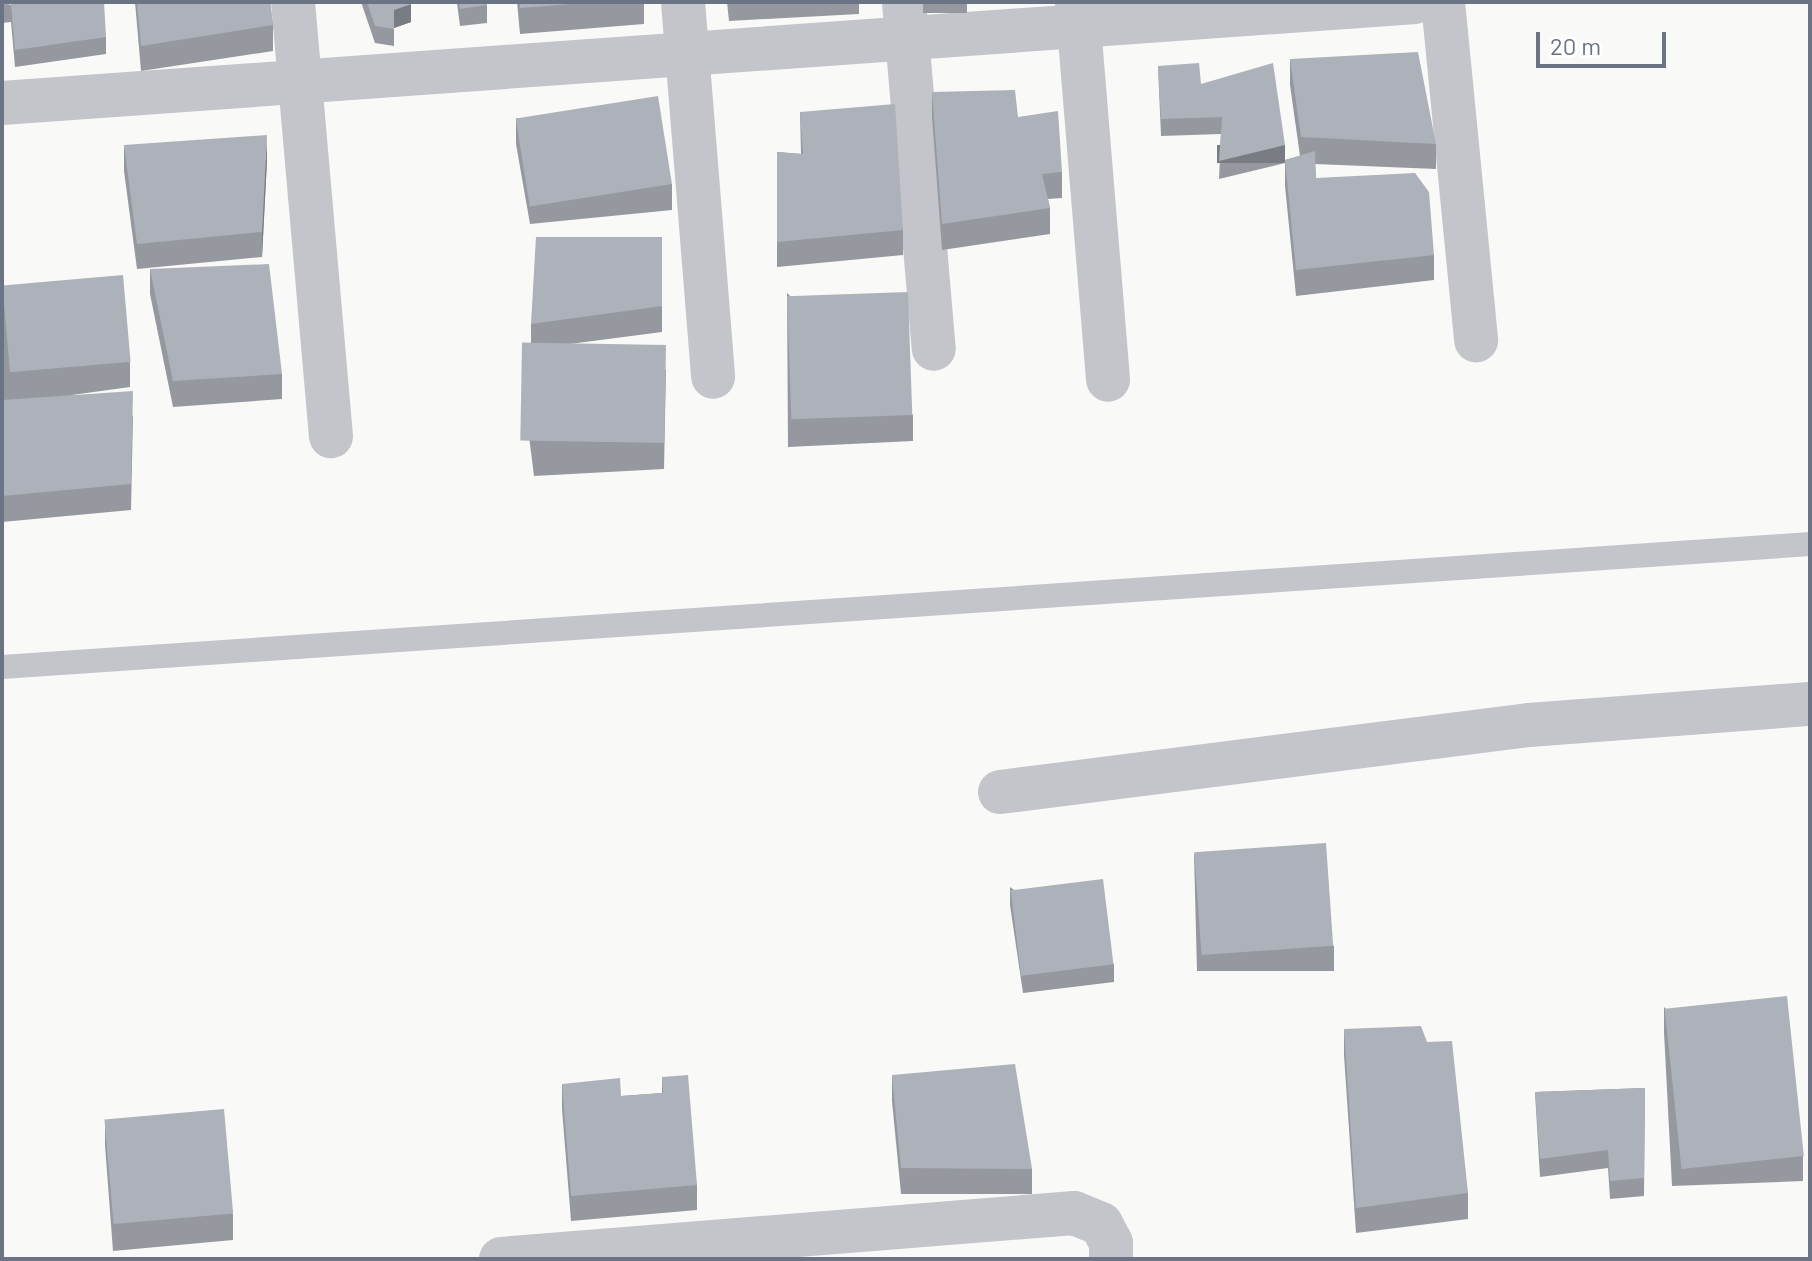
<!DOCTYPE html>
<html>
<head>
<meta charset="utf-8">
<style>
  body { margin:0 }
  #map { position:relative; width:1812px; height:1261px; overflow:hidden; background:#f9f9f7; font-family:Barlow,sans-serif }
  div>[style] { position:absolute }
  .service>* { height:24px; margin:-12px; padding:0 12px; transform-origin:12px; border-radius:12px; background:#c3c5ca }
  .minor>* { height:44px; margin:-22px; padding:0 22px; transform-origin:22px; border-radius:22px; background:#c3c5ca }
  .wall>* { inset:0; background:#95989f; transform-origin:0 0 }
  .shaded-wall>* { inset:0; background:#797c82; transform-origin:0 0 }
  .building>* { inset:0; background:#adb1b9; transform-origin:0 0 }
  span { translate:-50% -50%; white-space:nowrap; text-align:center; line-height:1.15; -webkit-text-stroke:8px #fff; paint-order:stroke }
  .frame { position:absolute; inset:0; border:4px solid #6b7485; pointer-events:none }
  .scale { position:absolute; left:1536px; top:32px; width:130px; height:36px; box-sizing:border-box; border:4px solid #6b7485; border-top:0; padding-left:10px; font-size:24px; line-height:28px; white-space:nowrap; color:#6b7485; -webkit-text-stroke:6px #fff; paint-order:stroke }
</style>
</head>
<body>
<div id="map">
  <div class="service">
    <i style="left:2px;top:667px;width:1812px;rotate:-3.89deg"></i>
  </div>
  <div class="minor">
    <i style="left:293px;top:2px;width:436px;rotate:85deg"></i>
    <i style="left:683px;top:2px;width:376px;rotate:85.4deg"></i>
    <i style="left:904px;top:2px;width:348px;rotate:85.1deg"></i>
    <i style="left:1077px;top:2px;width:379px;rotate:85.3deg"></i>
    <i style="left:1443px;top:2px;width:340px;rotate:84.4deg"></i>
    <i style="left:2px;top:103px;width:1417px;rotate:-4.09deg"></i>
    <i style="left:1000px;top:792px;width:533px;rotate:-7.22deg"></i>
    <i style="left:1529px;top:725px;width:282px;rotate:-4.3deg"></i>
    <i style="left:501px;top:1259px;width:575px;rotate:-4.59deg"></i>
    <i style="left:1074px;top:1213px;width:29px;rotate:22deg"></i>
    <i style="left:1101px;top:1224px;width:21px;rotate:62deg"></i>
    <i style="left:1111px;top:1243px;width:16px;rotate:90deg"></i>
  </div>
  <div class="wall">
    <i style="clip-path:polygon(2px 2px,106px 37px,106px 54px,15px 67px,11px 22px,2px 23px)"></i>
    <i style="clip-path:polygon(135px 2px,270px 2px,273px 25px,273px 51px,141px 71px)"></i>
    <i style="clip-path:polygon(361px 2px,410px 2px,411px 22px,394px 28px,394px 46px,375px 43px)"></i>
    <i style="clip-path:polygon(439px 2px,487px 2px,487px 23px,460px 26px,457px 3px)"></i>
    <i style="clip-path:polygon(517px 2px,644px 2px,644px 24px,520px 34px)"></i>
    <i style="clip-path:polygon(727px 2px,859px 2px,859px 14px,729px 21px)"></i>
    <i style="left:923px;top:2px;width:44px;height:11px"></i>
    <i style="clip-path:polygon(1290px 59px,1436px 144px,1436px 169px,1315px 164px,1316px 178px,1434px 255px,1434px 280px,1296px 296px,1285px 186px,1285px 160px,1300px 156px,1290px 85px)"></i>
    <i style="clip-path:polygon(1158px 66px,1201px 84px,1285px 163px,1219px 179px,1221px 134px,1161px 136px)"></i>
    <i style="clip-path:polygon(932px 92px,1018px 117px,1062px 172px,1062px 198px,1048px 199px,1050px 208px,1050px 234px,942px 250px,932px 117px)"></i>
    <i style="clip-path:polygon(800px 112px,903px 230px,903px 255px,777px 267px,777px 152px,801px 154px)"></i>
    <i style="clip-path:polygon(516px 118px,672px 184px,672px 210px,530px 224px,516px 144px)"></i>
    <i style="clip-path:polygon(124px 145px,267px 160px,262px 257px,137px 269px,124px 171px)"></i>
    <i style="clip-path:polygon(662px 237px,662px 332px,531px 349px,531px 324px)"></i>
    <i style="clip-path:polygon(150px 269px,282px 374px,282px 399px,173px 407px,150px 294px)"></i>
    <i style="clip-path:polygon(2px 286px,130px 362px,130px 387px,72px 395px,133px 416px,131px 510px,2px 522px)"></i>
    <i style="clip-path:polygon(787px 293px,913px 415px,913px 441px,788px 447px)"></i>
    <i style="clip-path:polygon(522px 355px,666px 370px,664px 469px,534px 476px,522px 381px)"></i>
    <i style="clip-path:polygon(1194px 854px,1334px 946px,1334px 971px,1197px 971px)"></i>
    <i style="clip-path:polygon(1010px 887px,1114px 964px,1114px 982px,1023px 993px,1010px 905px)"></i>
    <i style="clip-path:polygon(1664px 1007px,1803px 1156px,1803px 1181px,1672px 1186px,1664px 1032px)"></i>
    <i style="clip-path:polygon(1344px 1029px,1468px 1193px,1468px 1219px,1356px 1233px,1344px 1055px)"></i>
    <i style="clip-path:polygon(892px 1075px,1032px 1169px,1032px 1194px,901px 1194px,892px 1101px)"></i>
    <i style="clip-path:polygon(662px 1077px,697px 1185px,697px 1210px,571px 1221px,562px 1109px,562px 1084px,621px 1096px,662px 1093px)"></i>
    <i style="clip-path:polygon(1645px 1088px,1644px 1196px,1610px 1199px,1608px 1168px,1540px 1177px,1535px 1092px)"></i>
    <i style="clip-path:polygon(105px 1120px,233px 1214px,233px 1240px,113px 1251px,105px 1145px)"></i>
  </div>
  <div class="shaded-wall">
    <i style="clip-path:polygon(411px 4px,411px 22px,394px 28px,394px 10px)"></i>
    <i style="clip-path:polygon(267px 135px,267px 160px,262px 257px,262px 232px)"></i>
    <i style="left:1285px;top:145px;width:18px;height:68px;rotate:90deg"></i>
  </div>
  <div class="building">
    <i style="clip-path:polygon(2px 2px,104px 2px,106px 37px,15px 50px,11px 4px,2px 5px)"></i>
    <i style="clip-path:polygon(137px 2px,270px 2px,273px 25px,141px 46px)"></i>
    <i style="clip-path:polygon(367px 2px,410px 2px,411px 4px,394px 10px,394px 29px,375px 26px)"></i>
    <i style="clip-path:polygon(459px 2px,487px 2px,487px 5px,460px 9px)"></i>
    <i style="clip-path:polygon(520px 2px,599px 2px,520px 8px)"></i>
    <i style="clip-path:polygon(1418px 52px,1436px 144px,1301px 137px,1290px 59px)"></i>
    <i style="clip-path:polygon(1199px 63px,1201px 84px,1273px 63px,1285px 145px,1219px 161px,1222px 117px,1161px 119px,1158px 66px)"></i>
    <i style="clip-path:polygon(1015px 90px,1018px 117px,1058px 111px,1062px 172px,1042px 174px,1050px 208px,942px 224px,932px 92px)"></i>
    <i style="left:658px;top:96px;width:89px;height:144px;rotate:81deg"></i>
    <i style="clip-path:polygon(895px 104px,903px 230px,777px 242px,777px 152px,803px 154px,800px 112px)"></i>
    <i style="clip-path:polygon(267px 135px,262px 232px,137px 244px,124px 145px)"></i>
    <i style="clip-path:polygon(1315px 151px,1316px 178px,1415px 173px,1429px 192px,1434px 255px,1296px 270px,1285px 160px)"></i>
    <i style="clip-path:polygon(536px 237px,662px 237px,662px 306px,531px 324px)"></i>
    <i style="clip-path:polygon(269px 264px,282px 374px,173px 381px,150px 269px)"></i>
    <i style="left:123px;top:275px;width:87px;height:121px;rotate:85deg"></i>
    <i style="left:908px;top:292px;width:123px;height:121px;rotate:88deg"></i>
    <i style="left:666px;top:345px;width:98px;height:144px;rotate:91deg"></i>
    <i style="clip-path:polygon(133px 391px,131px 484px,2px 496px,2px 400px)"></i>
    <i style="left:1326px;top:843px;width:103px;height:132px;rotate:86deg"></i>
    <i style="left:1103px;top:879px;width:86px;height:93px;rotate:83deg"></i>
    <i style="left:1787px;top:996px;width:161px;height:123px;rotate:84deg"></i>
    <i style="clip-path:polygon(1421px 1026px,1427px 1042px,1452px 1041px,1468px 1193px,1356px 1208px,1344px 1029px)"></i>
    <i style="clip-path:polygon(1015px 1064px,1032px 1169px,901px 1168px,892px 1075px)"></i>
    <i style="clip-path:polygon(688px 1075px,697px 1185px,571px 1196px,562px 1084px,620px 1078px,621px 1096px,663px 1093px,662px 1077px)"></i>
    <i style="clip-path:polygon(1645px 1088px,1644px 1178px,1610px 1181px,1608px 1150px,1540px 1159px,1535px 1092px)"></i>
    <i style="left:224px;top:1109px;width:105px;height:120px;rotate:85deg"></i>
  </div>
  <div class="frame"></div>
  <div class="scale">20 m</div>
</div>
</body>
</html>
